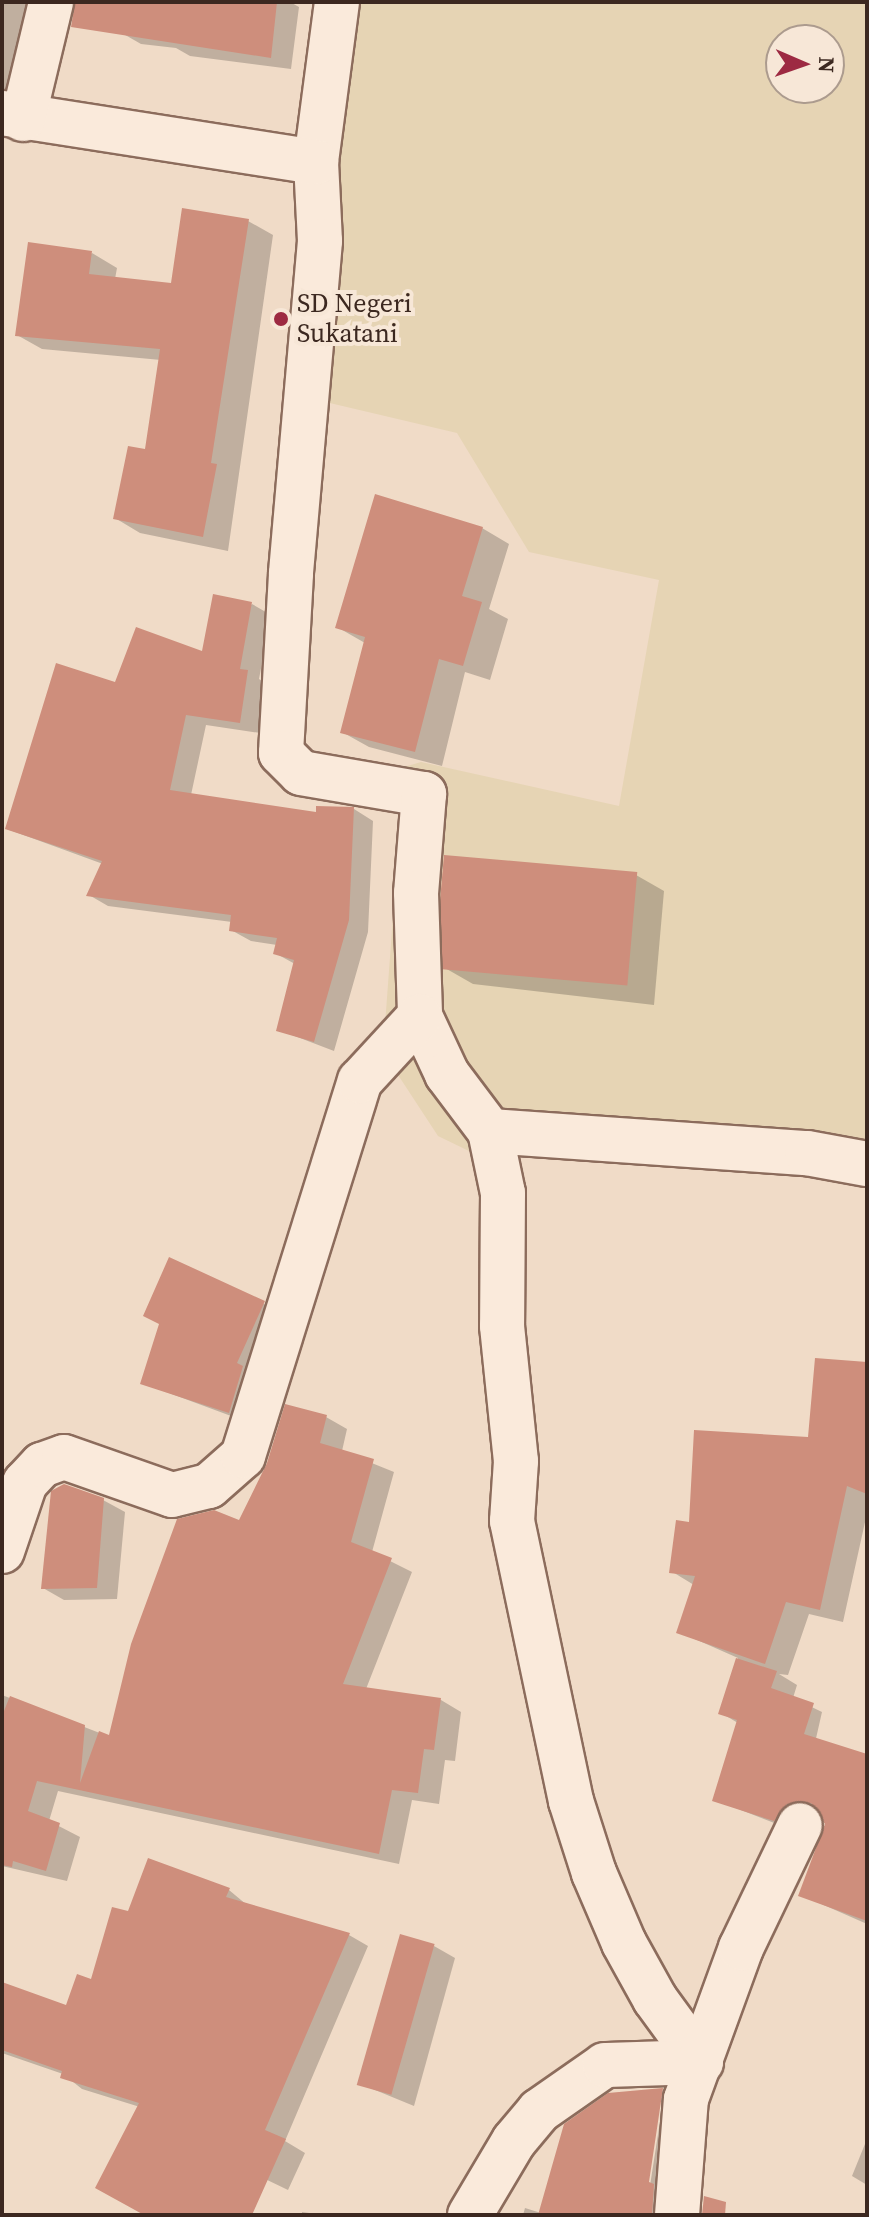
<!DOCTYPE html>
<html>
<head>
<meta charset="utf-8">
<style>
  body { margin:0 }
  #map { position:relative; width:869px; height:2217px; overflow:hidden; background:#f0dbc7; font-family:"Source Serif 4",serif }
  div>[style] { position:absolute }
  .farmland>* { inset:0; background:#e6d4b4 }
  .shadow>* { inset:0; background:#0003 }
  .building>* { inset:0; background:#ce8e7c; transform-origin:0 0 }
  .roads { filter:drop-shadow(2px 0 #8c6c5c) drop-shadow(-2px 0 #8c6c5c) drop-shadow(0 2px #8c6c5c) drop-shadow(0 -2px #8c6c5c) }
  .minor>* { height:44px; margin:-22px; padding:0 22px; transform-origin:22px; border-radius:22px; background:#faeadb }
  .dots>* { width:22px; height:22px; translate:-50% -50%; box-sizing:border-box; border:4px solid #f7e7d7; border-radius:50% }
  span { translate:-50% -50%; white-space:nowrap; text-align:center; line-height:1.15; -webkit-text-stroke:8px #f7e7d7; paint-order:stroke }
  .poi-label { font-size:26px; color:#3c2820 }
  .left { translate:0 -50%; text-align:left }
  .frame { position:absolute; inset:0; border:4px solid #3c2820; pointer-events:none }
  .north { position:absolute; left:765px; top:24px; width:80px; height:80px; box-sizing:border-box; background:#f7e7d7; border:2px solid #ac9b8e; border-radius:50%; rotate:92deg; font-size:22px; font-weight:700; line-height:32px; text-align:center; color:#3c2820 }
  .north::after { content:''; display:block; margin:auto; width:28px; height:36px; background:#9d2a42; clip-path:polygon(50% 0,100% 100%,50% 72%,0 100%) }
</style>
</head>
<body>
<div id="map">
  <div class="farmland">
    <i style="clip-path:polygon(evenodd,347px 2px,867px 2px,867px 1147px,764px 1142px,764px 1174px,473px 1153px,438px 1136px,383px 1052px,404px 767px,421px 762px,619px 806px,659px 580px,529px 552px,457px 433px,317px 400px,347px 2px,781px 40px,829px 40px,829px 88px,781px 88px,781px 40px)"></i>
  </div>
  <div class="shadow">
    <i style="clip-path:polygon(2px 2px,60px 2px,2px 101px)"></i>
    <i style="clip-path:polygon(124px 2px,290px 2px,299px 7px,291px 69px,190px 56px,176px 48px,141px 44px,120px 32px)"></i>
    <i style="clip-path:polygon(248px 221px,273px 235px,228px 551px,140px 533px,115px 518px,146px 451px,161px 360px,42px 349px,17px 335px,92px 253px,117px 268px,115px 279px,172px 285px)"></i>
    <i style="clip-path:polygon(482px 528px,509px 544px,489px 609px,508px 619px,490px 680px,465px 672px,442px 766px,369px 747px,342px 732px,365px 643px,337px 627px)"></i>
    <i style="clip-path:polygon(252px 604px,271px 615px,259px 679px,267px 684px,260px 733px,206px 725px,191px 795px,318px 815px,354px 809px,373px 821px,368px 932px,334px 1051px,279px 1030px,295px 964px,275px 953px,277px 945px,251px 941px,231px 930px,232px 922px,108px 906px,89px 895px,103px 864px,7px 829px,116px 684px,204px 654px)"></i>
    <i style="clip-path:polygon(636px 875px,664px 891px,654px 1005px,473px 984px,445px 968px)"></i>
    <i style="clip-path:polygon(170px 1260px,285px 1314px,250px 1423px,142px 1383px,161px 1324px)"></i>
    <i style="clip-path:polygon(867px 1364px,867px 1513px,843px 1622px,809px 1614px,788px 1675px,779px 1674px,797px 1685px,793px 1698px,822px 1712px,795px 1831px,715px 1800px,738px 1723px,721px 1713px,738px 1658px,679px 1632px,694px 1585px,671px 1571px,691px 1524px,809px 1439px)"></i>
    <i style="clip-path:polygon(326px 1417px,347px 1429px,342px 1451px,394px 1472px,372px 1552px,412px 1572px,366px 1689px,441px 1700px,461px 1712px,455px 1761px,445px 1760px,439px 1804px,412px 1800px,399px 1864px,58px 1791px,49px 1821px,80px 1837px,67px 1881px,2px 1866px,2px 1695px,110px 1737px,240px 1522px)"></i>
    <i style="clip-path:polygon(103px 1500px,125px 1512px,117px 1599px,64px 1600px,43px 1588px)"></i>
    <i style="clip-path:polygon(867px 1756px,867px 1924px,801px 1895px)"></i>
    <i style="clip-path:polygon(229px 1890px,247px 1905px,349px 1935px,368px 1946px,285px 2141px,305px 2153px,288px 2190px,261px 2177px,251px 2215px,147px 2215px,140px 2107px,82px 2089px,63px 2074px,2px 2053px,2px 1984px,68px 2008px,93px 1982px,129px 1914px)"></i>
    <i style="clip-path:polygon(434px 1946px,455px 1958px,414px 2106px,358px 2083px)"></i>
    <i style="clip-path:polygon(evenodd,663px 2090px,684px 2102px,673px 2215px,523px 2215px,525px 2208px,541px 2213px,609px 2095px,663px 2090px,659px 2102px,663px 2102px,649px 2192px,645px 2192px,659px 2102px)"></i>
    <i style="clip-path:polygon(867px 2139px,867px 2185px,852px 2176px)"></i>
    <i style="clip-path:polygon(302px 2212px,324px 2215px,302px 2215px)"></i>
  </div>
  <div class="building">
    <i style="clip-path:polygon(75px 2px,277px 2px,271px 58px,71px 27px)"></i>
    <i style="clip-path:polygon(182px 208px,249px 219px,211px 463px,217px 464px,203px 537px,113px 519px,128px 446px,145px 449px,160px 349px,15px 336px,28px 242px,92px 251px,89px 274px,171px 283px)"></i>
    <i style="clip-path:polygon(375px 494px,483px 527px,462px 596px,482px 602px,463px 666px,439px 659px,415px 752px,340px 733px,365px 637px,335px 628px)"></i>
    <i style="clip-path:polygon(213px 594px,252px 602px,240px 669px,248px 670px,240px 723px,186px 715px,170px 790px,316px 812px,316px 806px,354px 807px,349px 920px,314px 1042px,276px 1031px,294px 960px,273px 954px,277px 938px,229px 931px,231px 915px,86px 896px,102px 861px,5px 829px,56px 663px,115px 682px,136px 627px,202px 651px)"></i>
    <i style="left:444px;top:855px;width:194px;height:114px;rotate:5deg"></i>
    <i style="clip-path:polygon(169px 1257px,265px 1301px,237px 1363px,243px 1366px,229px 1413px,140px 1384px,159px 1324px,143px 1316px)"></i>
    <i style="clip-path:polygon(815px 1358px,867px 1362px,867px 1494px,847px 1486px,820px 1610px,786px 1602px,765px 1664px,676px 1633px,695px 1576px,669px 1573px,676px 1520px,689px 1522px,694px 1430px,808px 1437px)"></i>
    <i style="clip-path:polygon(285px 1404px,327px 1415px,320px 1443px,374px 1459px,351px 1542px,392px 1558px,343px 1684px,441px 1698px,434px 1750px,424px 1749px,418px 1793px,392px 1790px,379px 1854px,37px 1781px,28px 1811px,60px 1823px,46px 1871px,13px 1861px,12px 1867px,2px 1865px,2px 1716px,10px 1696px,85px 1725px,80px 1783px,99px 1731px,109px 1735px,131px 1644px,177px 1519px,214px 1510px,239px 1520px,267px 1463px)"></i>
    <i style="clip-path:polygon(64px 1484px,104px 1498px,97px 1588px,41px 1589px,51px 1491px)"></i>
    <i style="clip-path:polygon(736px 1658px,777px 1671px,771px 1688px,814px 1703px,804px 1734px,867px 1754px,867px 1921px,798px 1896px,825px 1824px,811px 1803px,787px 1804px,774px 1821px,712px 1801px,737px 1720px,718px 1714px)"></i>
    <i style="clip-path:polygon(148px 1858px,230px 1888px,226px 1897px,350px 1933px,265px 2130px,286px 2139px,252px 2215px,144px 2215px,95px 2188px,139px 2103px,60px 2078px,62px 2071px,2px 2050px,2px 1982px,66px 2005px,77px 1974px,91px 1979px,112px 1907px,128px 1911px)"></i>
    <i style="left:400px;top:1934px;width:36px;height:157px;rotate:16deg"></i>
    <i style="clip-path:polygon(663px 2088px,649px 2182px,654px 2184px,652px 2215px,538px 2215px,564px 2124px,608px 2093px)"></i>
    <i style="clip-path:polygon(704px 2196px,726px 2202px,725px 2215px,702px 2215px)"></i>
  </div>
  <div class="roads">
    <div class="minor">
      <i style="left:337px;top:2px;width:161px;rotate:97.5deg"></i>
      <i style="left:316px;top:162px;width:79px;rotate:87.1deg"></i>
      <i style="left:320px;top:241px;width:334px;rotate:95deg"></i>
      <i style="left:291px;top:574px;width:179px;rotate:93.2deg"></i>
      <i style="left:281px;top:753px;width:28px;rotate:45deg"></i>
      <i style="left:301px;top:773px;width:125px;rotate:9.7deg"></i>
      <i style="left:424px;top:794px;width:99px;rotate:94.6deg"></i>
      <i style="left:416px;top:893px;width:123px;rotate:88.1deg"></i>
      <i style="left:420px;top:1016px;width:64px;rotate:65deg"></i>
      <i style="left:447px;top:1074px;width:71px;rotate:53deg"></i>
      <i style="left:490px;top:1131px;width:63px;rotate:78.2deg"></i>
      <i style="left:503px;top:1193px;width:133px;rotate:90.4deg"></i>
      <i style="left:502px;top:1326px;width:136px;rotate:84.1deg"></i>
      <i style="left:516px;top:1461px;width:60px;rotate:93.8deg"></i>
      <i style="left:512px;top:1521px;width:286px;rotate:78.1deg"></i>
      <i style="left:571px;top:1801px;width:76px;rotate:72.3deg"></i>
      <i style="left:594px;top:1873px;width:76px;rotate:66.8deg"></i>
      <i style="left:624px;top:1943px;width:64px;rotate:61deg"></i>
      <i style="left:655px;top:1999px;width:78px;rotate:53.9deg"></i>
      <i style="left:2px;top:113px;width:318px;rotate:8.9deg"></i>
      <i style="left:23px;top:119px;width:120px;rotate:-76.5deg"></i>
      <i style="left:490px;top:1131px;width:318px;rotate:4deg"></i>
      <i style="left:807px;top:1153px;width:61px;rotate:10.4deg"></i>
      <i style="left:2px;top:1551px;width:72px;rotate:-71.3deg"></i>
      <i style="left:25px;top:1483px;width:25px;rotate:-47deg"></i>
      <i style="left:42px;top:1465px;width:23px;rotate:-20deg"></i>
      <i style="left:64px;top:1457px;width:114px;rotate:19.4deg"></i>
      <i style="left:172px;top:1495px;width:38px;rotate:-14deg"></i>
      <i style="left:209px;top:1486px;width:45px;rotate:-41.4deg"></i>
      <i style="left:243px;top:1456px;width:393px;rotate:-72.7deg"></i>
      <i style="left:360px;top:1081px;width:88px;rotate:-47.3deg"></i>
      <i style="left:470px;top:2215px;width:86px;rotate:-59.3deg"></i>
      <i style="left:514px;top:2141px;width:39px;rotate:-50deg"></i>
      <i style="left:539px;top:2111px;width:80px;rotate:-34.9deg"></i>
      <i style="left:605px;top:2065px;width:96px;rotate:-1.8deg"></i>
      <i style="left:677px;top:2215px;width:116px;rotate:-85.6deg"></i>
      <i style="left:686px;top:2099px;width:161px;rotate:-70deg"></i>
      <i style="left:741px;top:1948px;width:136px;rotate:-64.4deg"></i>
    </div>
  </div>
  <div class="dots">
    <i style="left:281px;top:319px;background:#9d2a42"></i>
  </div>
  <div class="poi-label">
    <span class="left" style="left:297px;top:319px">SD Negeri<br>Sukatani</span>
  </div>
  <div class="frame"></div>
  <div class="north">N</div>
</div>
</body>
</html>
